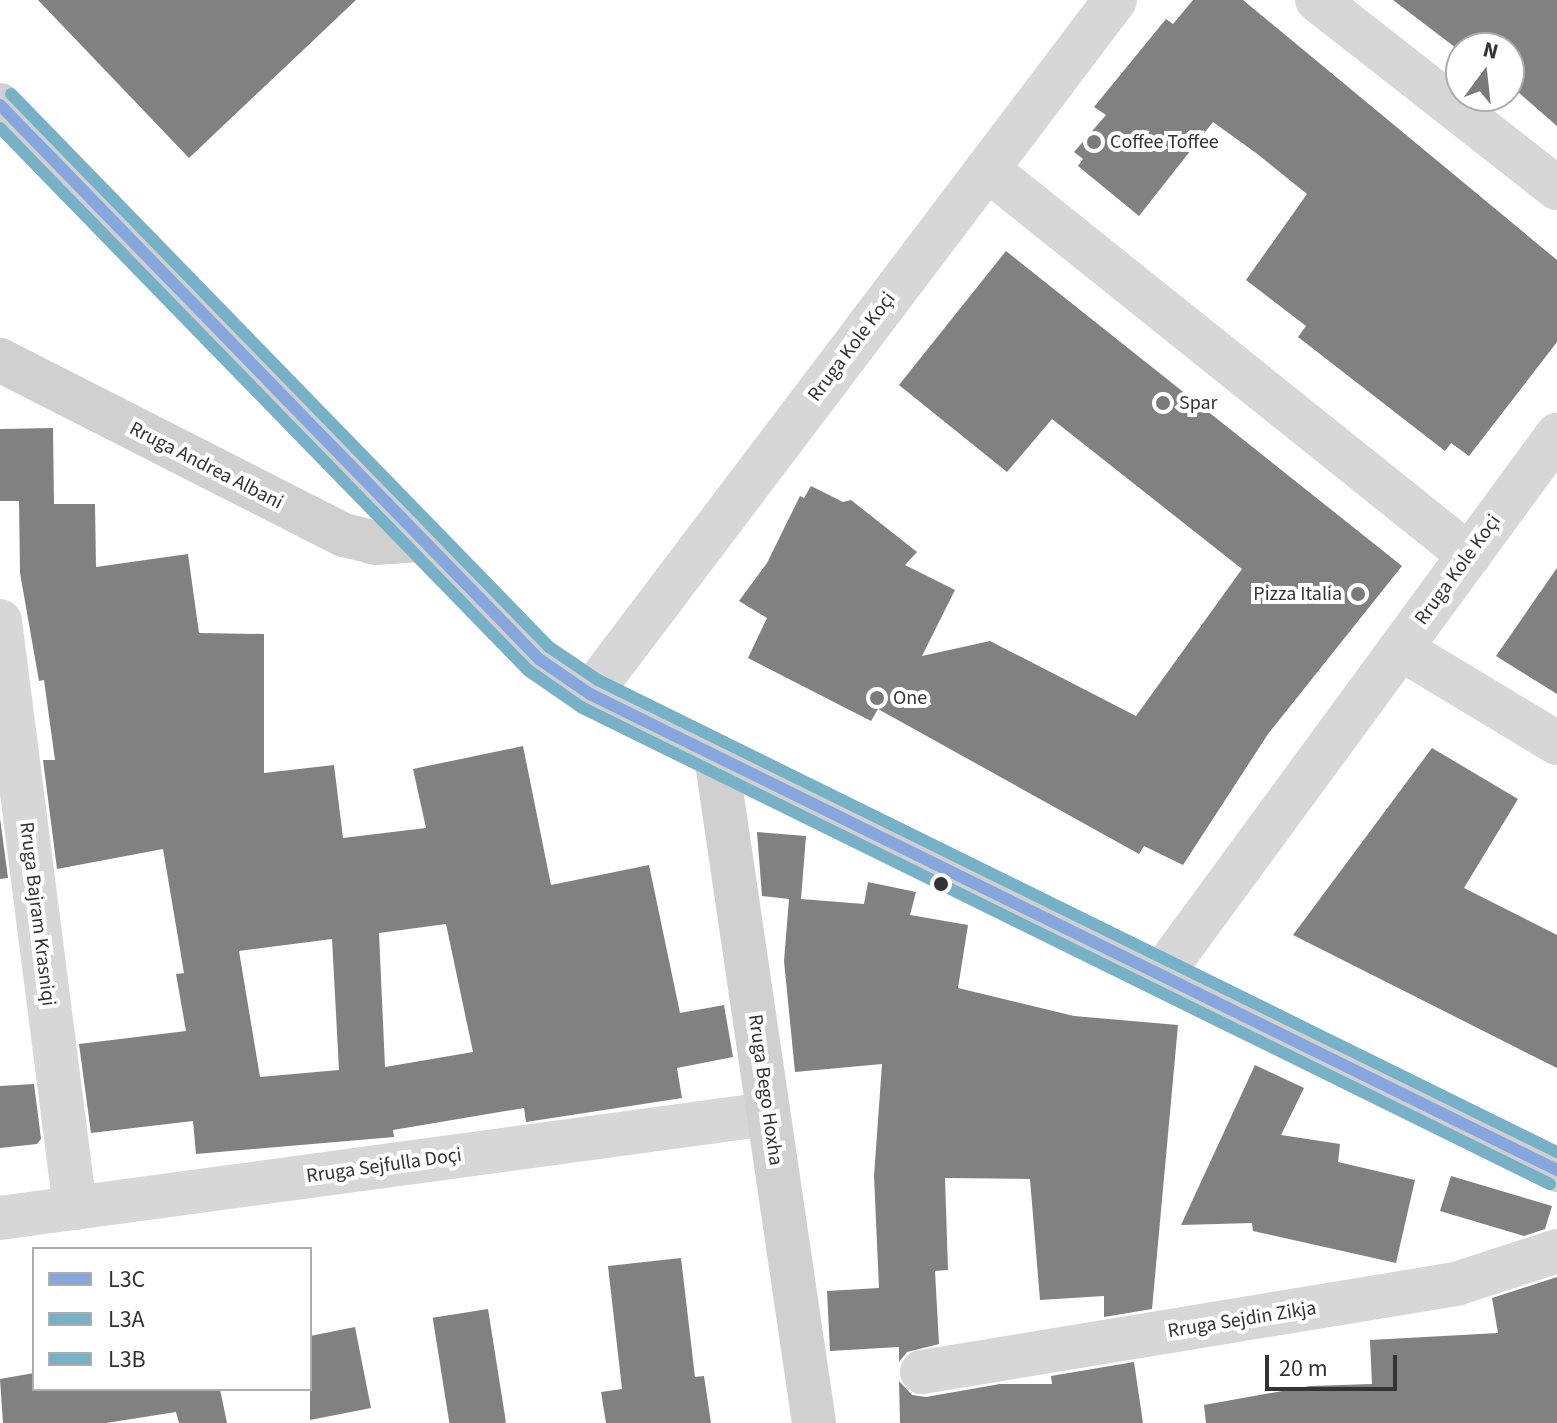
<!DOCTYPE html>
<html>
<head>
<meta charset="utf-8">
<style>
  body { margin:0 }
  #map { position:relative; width:1557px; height:1423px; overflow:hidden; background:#fff; font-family:"Source Sans 3",sans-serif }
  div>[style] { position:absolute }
  .building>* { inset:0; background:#818181; transform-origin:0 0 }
  .street>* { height:44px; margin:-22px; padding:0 22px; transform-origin:22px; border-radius:22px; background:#d7d7d7 }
  .secondary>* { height:44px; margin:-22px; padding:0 22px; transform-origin:22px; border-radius:22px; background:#d0d0d0 }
  .bus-1>* { height:12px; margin:-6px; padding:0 6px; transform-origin:6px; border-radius:6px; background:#85a7dd }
  .bus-2>* { height:12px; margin:-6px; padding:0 6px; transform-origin:6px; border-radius:6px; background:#77b1c7 }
  .bus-3>* { height:12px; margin:-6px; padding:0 6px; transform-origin:6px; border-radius:6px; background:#77b1c7 }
  .dots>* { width:22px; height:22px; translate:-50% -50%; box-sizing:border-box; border:4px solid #fff; border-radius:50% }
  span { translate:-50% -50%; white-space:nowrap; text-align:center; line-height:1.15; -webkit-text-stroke:8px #fff; paint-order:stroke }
  .poi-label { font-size:20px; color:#333 }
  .left { translate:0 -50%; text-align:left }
  .right { translate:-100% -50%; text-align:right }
  .street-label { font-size:20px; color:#333 }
  .legend { position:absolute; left:32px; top:1247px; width:280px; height:144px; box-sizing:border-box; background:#fff; border:2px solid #adadad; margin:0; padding:10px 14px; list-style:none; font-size:24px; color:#333 }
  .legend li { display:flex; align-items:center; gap:16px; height:40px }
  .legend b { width:40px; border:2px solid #adadad }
  .north { position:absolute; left:1445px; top:32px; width:80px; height:80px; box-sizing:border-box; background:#fff; border:2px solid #adadad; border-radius:50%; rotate:15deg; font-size:22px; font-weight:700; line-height:32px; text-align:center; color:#333 }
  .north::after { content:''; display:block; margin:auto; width:28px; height:36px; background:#7a7a7a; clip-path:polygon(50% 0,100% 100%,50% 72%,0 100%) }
  .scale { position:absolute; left:1265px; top:1355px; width:132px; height:36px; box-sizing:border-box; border:4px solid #333; border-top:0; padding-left:10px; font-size:24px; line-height:28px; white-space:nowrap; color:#333; -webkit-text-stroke:6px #fff; paint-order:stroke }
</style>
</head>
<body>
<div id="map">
  <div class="building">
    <i style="clip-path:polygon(38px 0,356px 0,189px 158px)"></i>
    <i style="clip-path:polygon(1193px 0,1243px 0,1557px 260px,1557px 342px,1469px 456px,1451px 443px,1445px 451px,1298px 337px,1306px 326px,1246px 280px,1307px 194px,1256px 153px,1213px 122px,1139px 216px,1078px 166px,1083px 159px,1074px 152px,1106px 115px,1094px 107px,1166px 19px,1173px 24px)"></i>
    <i style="clip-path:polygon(1393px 0,1557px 0,1557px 126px,1509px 84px,1509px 48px,1456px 48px)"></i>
    <i style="clip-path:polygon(1006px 251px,1402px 566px,1268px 734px,1183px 865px,1144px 846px,1139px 854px,878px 709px,871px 721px,748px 658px,767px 618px,739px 601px,767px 563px,800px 496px,804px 498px,811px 486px,843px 502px,851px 500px,917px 552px,905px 565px,955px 590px,922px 656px,990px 641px,1136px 716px,1242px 569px,1052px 419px,1007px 472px,899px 385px)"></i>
    <i style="clip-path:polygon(evenodd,53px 428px,54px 504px,95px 504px,96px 567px,188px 554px,199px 633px,264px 634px,264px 773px,334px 765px,343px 838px,426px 828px,413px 769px,523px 746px,551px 885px,649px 865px,680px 1013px,724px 1005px,733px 1057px,677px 1068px,682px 1098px,526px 1122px,524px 1108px,393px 1130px,394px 1137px,196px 1154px,193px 1121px,91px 1133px,79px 1044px,186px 1031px,176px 974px,184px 973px,163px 849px,57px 869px,43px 760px,55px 760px,44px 680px,39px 681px,20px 573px,19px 501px,0 501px,0 429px,53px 428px,446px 924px,473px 1052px,385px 1067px,379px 933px,446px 924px,53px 428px,332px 939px,339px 1070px,260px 1077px,239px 951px,332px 939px)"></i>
    <i style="clip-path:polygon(1557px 568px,1557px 694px,1496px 656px)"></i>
    <i style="clip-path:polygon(1432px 748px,1518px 799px,1464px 888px,1557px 935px,1557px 1068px,1293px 935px)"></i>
    <i style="clip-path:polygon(0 818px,8px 878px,0 879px)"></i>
    <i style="clip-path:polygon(757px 832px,806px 836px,801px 899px,864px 904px,868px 882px,916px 892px,910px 915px,968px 925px,958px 988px,1074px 1016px,1178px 1025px,1152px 1309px,1104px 1317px,1104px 1296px,1040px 1300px,1030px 1179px,945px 1178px,948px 1270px,935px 1271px,939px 1344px,907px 1352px,899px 1362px,899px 1347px,830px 1351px,827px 1291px,879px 1288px,874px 1176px,882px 1064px,795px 1072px,784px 961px,789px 899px,762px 896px)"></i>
    <i style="clip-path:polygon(1255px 1065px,1304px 1088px,1281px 1135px,1340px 1144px,1338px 1162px,1415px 1180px,1396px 1263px,1253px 1231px,1252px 1223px,1181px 1225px)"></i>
    <i style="clip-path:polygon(34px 1084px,41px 1139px,37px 1144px,0 1148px,0 1086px)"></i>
    <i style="clip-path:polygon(1451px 1176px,1552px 1206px,1545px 1229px,1524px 1236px,1440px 1211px)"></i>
    <i style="clip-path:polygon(681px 1258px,695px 1377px,704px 1376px,711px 1423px,606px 1423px,601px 1392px,622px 1389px,608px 1266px)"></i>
    <i style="clip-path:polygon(1557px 1277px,1557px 1423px,1206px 1423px,1204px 1405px,1310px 1386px,1372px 1384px,1370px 1340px,1498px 1333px,1492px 1298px)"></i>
    <i style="left:488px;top:1309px;width:115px;height:56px;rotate:81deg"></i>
    <i style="clip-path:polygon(355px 1327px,371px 1408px,310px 1420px,310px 1336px)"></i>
    <i style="clip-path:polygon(1134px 1362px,1143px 1423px,900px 1423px,899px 1381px,912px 1395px,926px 1397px,1000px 1384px,1052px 1384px,1051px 1376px)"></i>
    <i style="clip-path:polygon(34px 1373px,34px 1389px,220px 1389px,227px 1423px,179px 1423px,176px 1412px,106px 1423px,3px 1423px,0 1379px)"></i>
  </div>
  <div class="street">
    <i style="left:1317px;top:0;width:305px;rotate:38.1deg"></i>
    <i style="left:987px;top:169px;width:618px;rotate:38.69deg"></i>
    <i style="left:0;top:621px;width:592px;rotate:82.72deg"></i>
    <i style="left:1401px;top:649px;width:182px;rotate:31.1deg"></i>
    <i style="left:590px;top:694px;width:870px;rotate:-52.89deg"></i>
    <i style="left:1161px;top:975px;width:670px;rotate:-53.75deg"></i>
    <i style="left:0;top:1218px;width:775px;rotate:-7.71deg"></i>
    <i style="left:922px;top:1372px;width:541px;rotate:-9.36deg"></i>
    <i style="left:1456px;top:1284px;width:106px;rotate:-18.1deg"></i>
  </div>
  <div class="secondary">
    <i style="left:0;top:105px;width:773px;rotate:45.79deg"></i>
    <i style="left:539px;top:659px;width:62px;rotate:34.5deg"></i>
    <i style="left:590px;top:694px;width:1078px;rotate:26.21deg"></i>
    <i style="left:0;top:360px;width:386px;rotate:27deg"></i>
    <i style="left:344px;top:535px;width:32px;rotate:14deg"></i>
    <i style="left:375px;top:543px;width:45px;rotate:-3.8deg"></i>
    <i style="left:716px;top:756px;width:674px;rotate:81.64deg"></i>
  </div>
  <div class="bus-1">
    <i style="left:0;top:105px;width:773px;rotate:45.79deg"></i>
    <i style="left:539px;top:659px;width:62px;rotate:34.5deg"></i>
    <i style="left:590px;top:694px;width:1078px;rotate:26.21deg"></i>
  </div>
  <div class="bus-2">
    <i style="left:0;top:128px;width:757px;rotate:45.75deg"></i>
    <i style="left:528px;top:670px;width:65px;rotate:34.9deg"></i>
    <i style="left:581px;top:707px;width:1080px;rotate:26.21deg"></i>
  </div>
  <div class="bus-3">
    <i style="left:11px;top:94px;width:772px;rotate:45.79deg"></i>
    <i style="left:549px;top:647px;width:59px;rotate:34deg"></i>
    <i style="left:598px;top:680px;width:1069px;rotate:26.21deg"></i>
  </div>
  <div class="dots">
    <i style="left:1094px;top:142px;background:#7a7a7a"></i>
    <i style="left:1163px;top:403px;background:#7a7a7a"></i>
    <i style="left:1358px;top:594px;background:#7a7a7a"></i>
    <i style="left:877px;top:698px;background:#7a7a7a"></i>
    <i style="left:941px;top:884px;background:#333"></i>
  </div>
  <div class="poi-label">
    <span class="left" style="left:1110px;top:142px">Coffee Toffee</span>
    <span class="left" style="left:1179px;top:403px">Spar</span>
    <span class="right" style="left:1342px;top:594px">Pizza Italia</span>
    <span class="left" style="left:893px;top:698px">One</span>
  </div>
  <div class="street-label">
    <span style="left:852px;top:347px;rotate:-53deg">Rruga Kole Koçi</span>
    <span style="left:206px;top:466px;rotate:27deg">Rruga Andrea Albani</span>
    <span style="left:1458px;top:570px;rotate:-54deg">Rruga Kole Koçi</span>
    <span style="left:37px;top:914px;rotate:83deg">Rruga Bajram Krasniqi</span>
    <span style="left:765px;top:1090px;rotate:82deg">Rruga Bego Hoxha</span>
    <span style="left:384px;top:1166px;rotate:-8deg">Rruga Sejfulla Doçi</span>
    <span style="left:1242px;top:1320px;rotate:-9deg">Rruga Sejdin Zikja</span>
  </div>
  <ul class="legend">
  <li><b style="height:10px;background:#85a7dd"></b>L3C</li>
  <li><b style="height:10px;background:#77b1c7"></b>L3A</li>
  <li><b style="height:10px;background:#77b1c7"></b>L3B</li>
  </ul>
  <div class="north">N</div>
  <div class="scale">20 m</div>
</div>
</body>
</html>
